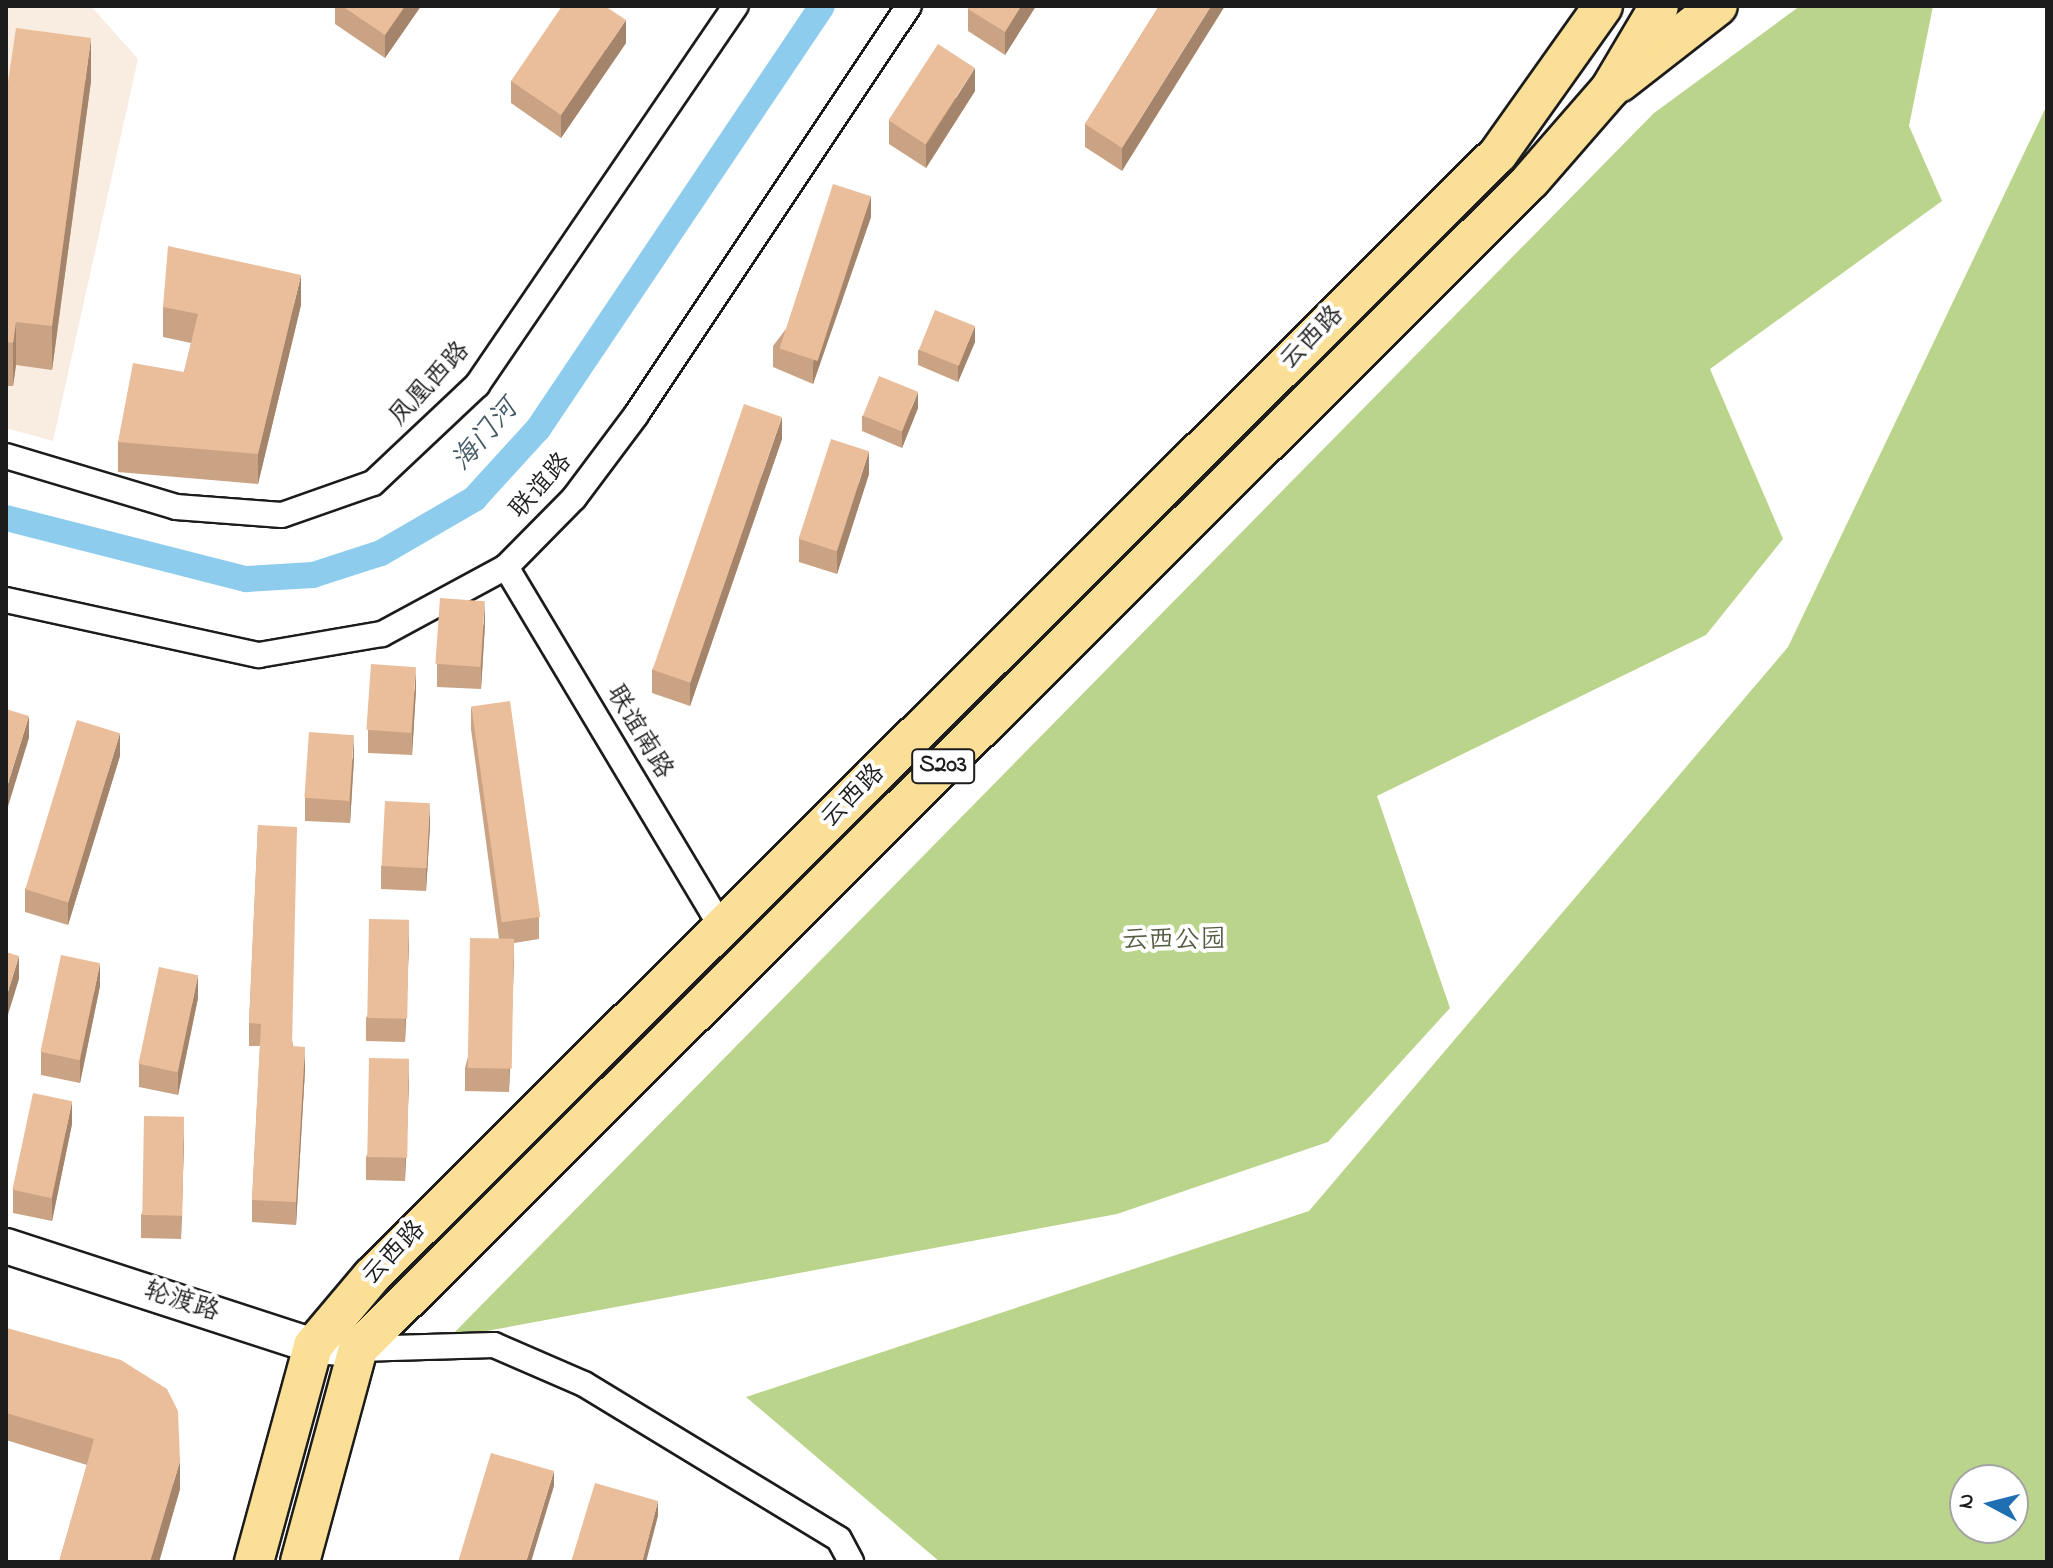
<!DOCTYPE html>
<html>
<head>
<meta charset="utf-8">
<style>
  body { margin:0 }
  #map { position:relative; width:2053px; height:1568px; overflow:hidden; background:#fff; font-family:"Indie Flower","LXGW WenKai TC",sans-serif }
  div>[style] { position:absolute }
  .built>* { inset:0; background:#f9ece1 }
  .green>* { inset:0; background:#bbd48b }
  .canal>* { height:26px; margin:-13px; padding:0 13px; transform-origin:13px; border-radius:13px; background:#8eccee }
  .roads { filter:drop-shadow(2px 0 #1c1c1c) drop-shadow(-2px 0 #1c1c1c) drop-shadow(0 2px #1c1c1c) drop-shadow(0 -2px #1c1c1c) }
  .minor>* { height:24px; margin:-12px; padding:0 12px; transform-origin:12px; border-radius:12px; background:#fff }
  .secondary>* { height:34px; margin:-17px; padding:0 17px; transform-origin:17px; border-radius:17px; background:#fff }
  .primary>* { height:38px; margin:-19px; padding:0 19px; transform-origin:19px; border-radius:19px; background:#fbdf96 }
  .wall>* { inset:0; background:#c9a384 }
  .shaded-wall>* { inset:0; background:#a4856c }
  .building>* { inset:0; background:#eabe9a; transform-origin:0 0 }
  span { translate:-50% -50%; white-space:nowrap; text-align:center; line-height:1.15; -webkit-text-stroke:8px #fff; paint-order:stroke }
  .shield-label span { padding:2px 6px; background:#fff; border:2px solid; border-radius:6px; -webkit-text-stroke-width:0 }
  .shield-label { font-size:24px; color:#1c1c1c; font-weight:700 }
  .street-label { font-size:26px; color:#1c1c1c }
  .park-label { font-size:26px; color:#545c43 }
  .water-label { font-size:28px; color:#445a66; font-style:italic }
  .frame { position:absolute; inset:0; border:8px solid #1c1c1c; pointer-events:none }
  .north { position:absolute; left:1949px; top:1464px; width:80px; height:80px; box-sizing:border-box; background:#fff; border:2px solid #a4a4a4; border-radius:50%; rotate:277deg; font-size:22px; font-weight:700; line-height:32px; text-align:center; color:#1c1c1c }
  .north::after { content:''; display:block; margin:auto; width:28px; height:36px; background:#1f6fb2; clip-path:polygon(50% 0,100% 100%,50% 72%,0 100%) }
</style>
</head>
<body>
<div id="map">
  <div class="built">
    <i style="clip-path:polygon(6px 6px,91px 6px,138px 59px,53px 441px,6px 428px)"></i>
  </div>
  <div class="green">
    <i style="clip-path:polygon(1800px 6px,1933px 6px,1909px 126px,1942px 201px,1710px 369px,1783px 539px,1706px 635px,1377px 796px,1450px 1008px,1328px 1142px,1117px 1214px,449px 1338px,1654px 113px)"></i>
    <i style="clip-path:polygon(evenodd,2047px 105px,2047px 1562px,940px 1562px,746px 1397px,1309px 1211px,1788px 647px,2047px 105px,1965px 1480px,2013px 1480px,2013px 1528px,1965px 1528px,1965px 1480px)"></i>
  </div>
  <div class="canal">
    <i style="left:6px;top:518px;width:248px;rotate:14.3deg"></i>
    <i style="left:246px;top:579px;width:67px;rotate:-3.4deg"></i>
    <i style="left:313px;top:575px;width:71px;rotate:-17.9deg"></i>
    <i style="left:381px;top:553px;width:108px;rotate:-30.1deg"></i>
    <i style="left:474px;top:499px;width:95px;rotate:-47.6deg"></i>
    <i style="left:538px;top:429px;width:509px;rotate:-56.12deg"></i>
  </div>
  <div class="roads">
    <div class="minor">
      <i style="left:6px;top:456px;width:177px;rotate:16.7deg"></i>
      <i style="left:176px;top:507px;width:106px;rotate:4.3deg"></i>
      <i style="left:282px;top:515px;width:96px;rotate:-19.4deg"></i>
      <i style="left:373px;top:483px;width:143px;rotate:-43.3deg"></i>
      <i style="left:477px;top:385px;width:459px;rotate:-55.7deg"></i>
      <i style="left:506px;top:567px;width:421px;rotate:59.1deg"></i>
      <i style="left:6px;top:600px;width:259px;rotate:12.3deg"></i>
      <i style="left:259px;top:655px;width:125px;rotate:-9.7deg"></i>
      <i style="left:382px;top:634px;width:141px;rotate:-28.4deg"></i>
      <i style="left:506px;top:567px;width:97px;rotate:-45.4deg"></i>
      <i style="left:574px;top:498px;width:104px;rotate:-53.2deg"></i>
      <i style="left:636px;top:415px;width:492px;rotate:-56.3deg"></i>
      <i style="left:358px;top:1349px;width:136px;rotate:-1.7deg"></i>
      <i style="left:494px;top:1345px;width:98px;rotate:23.4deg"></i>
      <i style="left:584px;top:1384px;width:298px;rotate:31.3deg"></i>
      <i style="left:839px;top:1539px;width:26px;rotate:62deg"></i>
    </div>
    <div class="secondary">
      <i style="left:6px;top:1246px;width:323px;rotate:18deg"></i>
      <i style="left:313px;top:1346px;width:45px;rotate:3.8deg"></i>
    </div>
    <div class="primary">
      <i style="left:1619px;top:83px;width:125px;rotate:-37.9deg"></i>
      <i style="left:254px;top:1562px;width:224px;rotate:-74.7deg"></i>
      <i style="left:313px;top:1346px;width:92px;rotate:-49.9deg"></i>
      <i style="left:372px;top:1276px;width:1590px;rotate:-44.9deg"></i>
      <i style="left:1498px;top:154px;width:181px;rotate:-54.6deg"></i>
      <i style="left:300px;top:1562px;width:221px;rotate:-74.8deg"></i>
      <i style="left:358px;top:1349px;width:1655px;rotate:-44.9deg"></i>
      <i style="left:1530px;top:181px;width:122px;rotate:-49deg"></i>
      <i style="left:1610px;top:89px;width:96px;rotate:-59.4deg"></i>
    </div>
  </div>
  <div class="wall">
    <i style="clip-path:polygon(335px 6px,421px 6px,385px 58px,335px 24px)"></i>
    <i style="clip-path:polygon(969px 6px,1036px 6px,1005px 55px,968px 31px,968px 9px)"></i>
    <i style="clip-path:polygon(1159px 6px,1122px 171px,1085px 147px,1085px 124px)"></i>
    <i style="clip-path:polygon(626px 43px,561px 138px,511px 103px,511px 81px)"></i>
    <i style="clip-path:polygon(91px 81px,52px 370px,16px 365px,13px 386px,6px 386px,6px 89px)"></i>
    <i style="clip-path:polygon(975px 91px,926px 168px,889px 144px,889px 121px)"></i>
    <i style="clip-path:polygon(871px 217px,813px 384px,773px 367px,773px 346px)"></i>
    <i style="clip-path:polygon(301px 305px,258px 484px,118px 472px,118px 442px,184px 372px,191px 343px,163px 337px,163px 307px)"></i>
    <i style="clip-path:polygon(975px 342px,958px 382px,918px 365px,918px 350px)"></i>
    <i style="clip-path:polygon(918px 408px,902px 448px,862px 431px,862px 416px)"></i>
    <i style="clip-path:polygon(782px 439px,690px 706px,652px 693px,652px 670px)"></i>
    <i style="clip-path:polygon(869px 474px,837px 574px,799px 562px,799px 539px)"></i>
    <i style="clip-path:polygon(485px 624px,481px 689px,437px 687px,437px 664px)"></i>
    <i style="clip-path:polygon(416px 690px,412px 755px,368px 753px,368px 730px)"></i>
    <i style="clip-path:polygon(471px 706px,539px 917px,539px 939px,514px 943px,509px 1092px,465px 1091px,465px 1068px,499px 939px,471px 729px)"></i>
    <i style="clip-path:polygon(120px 756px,68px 925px,25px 912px,25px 889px)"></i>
    <i style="clip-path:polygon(354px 758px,350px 823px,305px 821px,305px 798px)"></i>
    <i style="clip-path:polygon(258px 825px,293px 1046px,305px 1070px,296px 1225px,252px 1222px,252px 1200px,260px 1046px,249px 1046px,249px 1023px)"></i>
    <i style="clip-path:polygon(430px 826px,426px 891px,381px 889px,381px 866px)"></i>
    <i style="clip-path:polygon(409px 943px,405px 1042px,366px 1041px,366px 1018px)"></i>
    <i style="clip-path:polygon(100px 986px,80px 1083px,41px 1075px,41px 1052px)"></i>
    <i style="clip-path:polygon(198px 998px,178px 1095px,139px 1087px,139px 1064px)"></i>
    <i style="clip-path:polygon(409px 1081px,405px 1181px,366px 1180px,366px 1157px)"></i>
    <i style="clip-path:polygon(72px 1124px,52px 1221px,13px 1213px,13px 1190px)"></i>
    <i style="clip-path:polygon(184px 1140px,181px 1239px,141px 1238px,141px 1215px)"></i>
    <i style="clip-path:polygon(6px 1334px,180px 1489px,159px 1562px,59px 1562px,87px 1465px,6px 1440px)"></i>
  </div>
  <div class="shaded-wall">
    <i style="clip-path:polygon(405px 6px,421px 6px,385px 58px,385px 35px)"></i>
    <i style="clip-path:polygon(1021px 6px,1036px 6px,1005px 55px,1005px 32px)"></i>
    <i style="clip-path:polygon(1211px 6px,1225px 6px,1122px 171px,1122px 148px)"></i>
    <i style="clip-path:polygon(626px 20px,626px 43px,561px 138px,561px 115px)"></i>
    <i style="clip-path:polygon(91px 38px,91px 81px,52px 370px,52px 326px)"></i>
    <i style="clip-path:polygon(975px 68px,975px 91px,926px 168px,926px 145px)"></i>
    <i style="clip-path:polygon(871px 196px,871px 217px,813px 384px,813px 363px)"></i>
    <i style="clip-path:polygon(301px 275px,301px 305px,258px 484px,258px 454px)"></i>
    <i style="clip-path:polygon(16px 322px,16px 365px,13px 386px,13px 343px)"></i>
    <i style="clip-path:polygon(975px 326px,975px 342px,958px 382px,958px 366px)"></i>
    <i style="clip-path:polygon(918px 392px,918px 408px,902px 448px,902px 432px)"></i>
    <i style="clip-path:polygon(782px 417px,782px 439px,690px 706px,690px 683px)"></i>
    <i style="clip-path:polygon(869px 451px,869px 474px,837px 574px,837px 552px)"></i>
    <i style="clip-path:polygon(485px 601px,485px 624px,481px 689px,481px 667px)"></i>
    <i style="clip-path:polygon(416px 667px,416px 690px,412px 755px,412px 732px)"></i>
    <i style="clip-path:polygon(29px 716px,29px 738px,6px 813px,6px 790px)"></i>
    <i style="clip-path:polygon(120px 733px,120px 756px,68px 925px,68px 903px)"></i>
    <i style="clip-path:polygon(354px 735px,354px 758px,350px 823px,350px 801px)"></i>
    <i style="clip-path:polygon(430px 803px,430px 826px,426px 891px,426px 868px)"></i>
    <i style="clip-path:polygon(409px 920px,409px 943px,405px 1042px,405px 1019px)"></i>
    <i style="clip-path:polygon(514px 939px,514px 962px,509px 1092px,509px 1070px)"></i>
    <i style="clip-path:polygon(19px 956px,19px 979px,6px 1021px,6px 998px)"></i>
    <i style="clip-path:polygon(100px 963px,100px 986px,80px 1083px,80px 1060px)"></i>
    <i style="clip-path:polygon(198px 975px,198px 998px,178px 1095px,178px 1072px)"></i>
    <i style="clip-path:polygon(305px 1047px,305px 1070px,296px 1225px,296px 1202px)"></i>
    <i style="clip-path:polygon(409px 1059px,409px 1081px,405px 1181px,405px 1158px)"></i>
    <i style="clip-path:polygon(72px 1101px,72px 1124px,52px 1221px,52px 1198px)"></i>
    <i style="clip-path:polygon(184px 1117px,184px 1140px,181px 1239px,181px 1217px)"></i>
    <i style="clip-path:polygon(180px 1461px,180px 1489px,159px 1562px,150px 1562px)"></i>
    <i style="clip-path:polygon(554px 1471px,554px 1486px,531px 1562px,526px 1562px)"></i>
    <i style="clip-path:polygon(658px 1501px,658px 1516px,646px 1562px,642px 1562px)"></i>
  </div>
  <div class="building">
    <i style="clip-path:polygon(342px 6px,405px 6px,385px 35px)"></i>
    <i style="clip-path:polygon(562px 6px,605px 6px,626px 20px,561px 115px,511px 81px)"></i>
    <i style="clip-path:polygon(969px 6px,1021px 6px,1005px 32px,968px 9px)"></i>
    <i style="clip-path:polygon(1159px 6px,1211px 6px,1122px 148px,1085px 124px)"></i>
    <i style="clip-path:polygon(16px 28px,91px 38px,52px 326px,16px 322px,13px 343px,6px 342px,6px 89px,7px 89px)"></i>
    <i style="left:938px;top:44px;width:44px;height:91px;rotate:33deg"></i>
    <i style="left:833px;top:184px;width:40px;height:173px;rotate:18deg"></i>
    <i style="clip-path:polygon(168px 246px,301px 275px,258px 454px,118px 442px,133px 363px,184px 372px,198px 314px,163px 307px)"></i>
    <i style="left:935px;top:310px;width:43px;height:43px;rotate:22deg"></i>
    <i style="left:879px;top:376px;width:42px;height:43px;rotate:22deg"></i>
    <i style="left:744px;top:404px;width:40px;height:281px;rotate:19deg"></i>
    <i style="left:831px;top:439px;width:40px;height:105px;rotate:18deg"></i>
    <i style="left:440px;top:598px;width:45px;height:66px;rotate:4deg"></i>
    <i style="left:371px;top:664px;width:45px;height:66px;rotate:4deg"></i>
    <i style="left:510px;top:701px;width:218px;height:39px;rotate:82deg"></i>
    <i style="clip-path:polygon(6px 709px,29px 716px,6px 790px)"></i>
    <i style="left:77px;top:720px;width:45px;height:177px;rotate:17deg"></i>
    <i style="left:309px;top:732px;width:45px;height:66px;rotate:4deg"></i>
    <i style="left:385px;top:801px;width:45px;height:65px;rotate:3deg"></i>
    <i style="clip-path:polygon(258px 825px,297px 827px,292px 1046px,305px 1047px,296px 1202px,252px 1200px,261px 1024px,249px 1023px)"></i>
    <i style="left:369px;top:919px;width:40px;height:99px;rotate:1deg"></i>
    <i style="left:470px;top:938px;width:44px;height:130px;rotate:1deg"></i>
    <i style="clip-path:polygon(6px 952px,19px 956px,6px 998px)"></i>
    <i style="left:61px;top:955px;width:40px;height:99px;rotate:12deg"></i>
    <i style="left:159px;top:967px;width:40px;height:99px;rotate:12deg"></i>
    <i style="left:369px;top:1058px;width:40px;height:99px;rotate:1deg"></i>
    <i style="left:33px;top:1093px;width:40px;height:99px;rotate:12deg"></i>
    <i style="left:144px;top:1116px;width:40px;height:99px;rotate:1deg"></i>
    <i style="clip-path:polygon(7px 1328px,121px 1360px,167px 1389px,178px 1411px,180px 1461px,150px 1562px,59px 1562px,94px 1439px,6px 1413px,6px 1334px)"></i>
    <i style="clip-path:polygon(491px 1453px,554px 1471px,526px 1562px,458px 1562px)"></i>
    <i style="clip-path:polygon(595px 1483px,658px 1501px,642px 1562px,571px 1562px)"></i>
  </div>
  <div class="shield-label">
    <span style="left:943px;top:766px">S203</span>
  </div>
  <div class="street-label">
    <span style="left:1313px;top:339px;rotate:-45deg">云西路</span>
    <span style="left:431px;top:385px;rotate:-47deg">凤凰西路</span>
    <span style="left:542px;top:487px;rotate:-48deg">联谊路</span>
    <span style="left:638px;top:733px;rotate:59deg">联谊南路</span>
    <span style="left:854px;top:797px;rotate:-45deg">云西路</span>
    <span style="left:395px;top:1254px;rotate:-46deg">云西路</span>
    <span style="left:181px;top:1303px;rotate:18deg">轮渡路</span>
  </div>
  <div class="park-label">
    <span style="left:1174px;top:942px">云西公园</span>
  </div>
  <div class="water-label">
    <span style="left:486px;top:436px;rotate:-49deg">海门河</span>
  </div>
  <div class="frame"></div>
  <div class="north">N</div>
</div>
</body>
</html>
